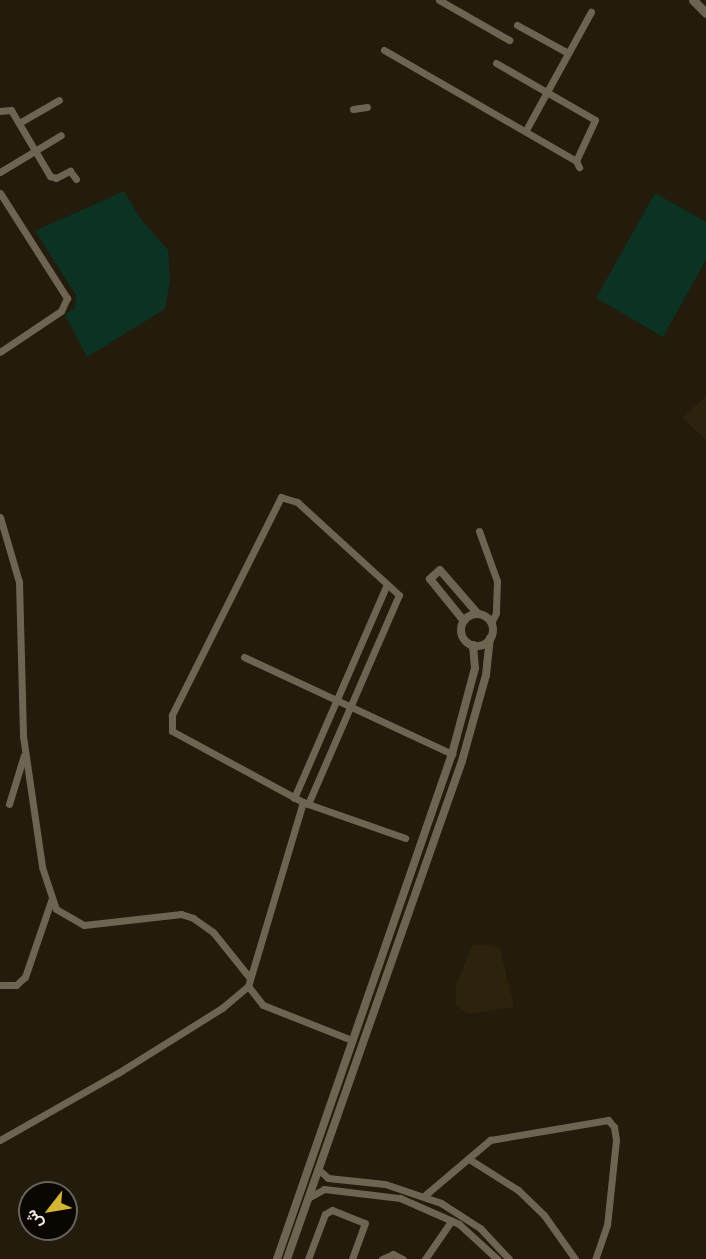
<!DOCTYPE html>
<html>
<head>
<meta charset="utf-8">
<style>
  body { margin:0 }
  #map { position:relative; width:706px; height:1259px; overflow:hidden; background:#231b0b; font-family:"Varela Round",Vazirmatn,sans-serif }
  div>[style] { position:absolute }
  .built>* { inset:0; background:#2d220b }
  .green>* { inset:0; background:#0b3222 }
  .minor>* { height:7px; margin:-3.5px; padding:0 3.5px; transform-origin:3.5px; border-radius:3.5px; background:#6d6452 }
  .tertiary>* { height:8px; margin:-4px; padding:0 4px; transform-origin:4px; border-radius:4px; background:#6d6452 }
  .tertiary>.ring { margin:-4px; padding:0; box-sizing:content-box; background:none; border:8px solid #6d6452; border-radius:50% }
  .secondary>* { height:9px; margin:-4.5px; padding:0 4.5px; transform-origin:4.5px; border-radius:4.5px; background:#6d6452 }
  span { translate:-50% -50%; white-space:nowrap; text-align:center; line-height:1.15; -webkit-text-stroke:4.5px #0a0703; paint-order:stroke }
  .north { position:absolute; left:18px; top:1181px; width:60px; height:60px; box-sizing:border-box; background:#0a0703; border:2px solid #66635c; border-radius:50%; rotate:239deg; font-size:16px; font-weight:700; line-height:24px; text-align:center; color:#f1ece1 }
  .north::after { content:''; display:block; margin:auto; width:21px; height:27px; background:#d5b534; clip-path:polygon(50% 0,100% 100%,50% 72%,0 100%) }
</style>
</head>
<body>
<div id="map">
  <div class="built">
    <i style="clip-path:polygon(706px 396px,706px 440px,682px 418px)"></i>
    <i style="clip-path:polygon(483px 944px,500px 948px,514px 1007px,468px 1014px,456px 1005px,456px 985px,472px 945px)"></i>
  </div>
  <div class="green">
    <i style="clip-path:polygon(124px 191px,140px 218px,168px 250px,170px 280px,165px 309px,87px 357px,65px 315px,75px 308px,76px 295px,35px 231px)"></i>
    <i style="clip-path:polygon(655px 193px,706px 222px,706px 260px,663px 337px,596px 298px)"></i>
  </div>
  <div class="minor">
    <i style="left:439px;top:0;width:81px;rotate:29.7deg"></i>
    <i style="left:517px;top:25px;width:58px;rotate:28.8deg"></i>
    <i style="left:384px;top:50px;width:222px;rotate:30deg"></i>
    <i style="left:576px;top:161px;width:7px;rotate:63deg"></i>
    <i style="left:496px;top:63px;width:114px;rotate:29.9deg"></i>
    <i style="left:595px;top:120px;width:45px;rotate:114.9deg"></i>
    <i style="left:353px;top:109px;width:14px;rotate:-8deg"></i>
    <i style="left:0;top:111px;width:11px;rotate:-5deg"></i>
    <i style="left:11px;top:110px;width:77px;rotate:59.4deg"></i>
    <i style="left:50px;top:176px;width:6px;rotate:18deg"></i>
    <i style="left:56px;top:178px;width:16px;rotate:-27deg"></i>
    <i style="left:70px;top:171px;width:10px;rotate:53deg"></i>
    <i style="left:19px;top:123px;width:46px;rotate:-29.9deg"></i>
    <i style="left:526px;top:130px;width:135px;rotate:-61.2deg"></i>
    <i style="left:0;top:172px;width:71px;rotate:-31.2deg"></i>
    <i style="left:0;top:193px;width:125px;rotate:57.5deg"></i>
    <i style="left:67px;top:298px;width:14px;rotate:115deg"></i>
    <i style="left:61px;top:311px;width:73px;rotate:146.1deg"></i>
    <i style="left:0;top:517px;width:68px;rotate:73.7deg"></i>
    <i style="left:19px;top:582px;width:154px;rotate:88.5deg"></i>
    <i style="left:23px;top:736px;width:132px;rotate:81.7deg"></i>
    <i style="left:42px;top:867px;width:44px;rotate:71.6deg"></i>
    <i style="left:56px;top:909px;width:32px;rotate:30deg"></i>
    <i style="left:84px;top:925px;width:98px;rotate:-6.5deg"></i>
    <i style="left:181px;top:914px;width:13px;rotate:18deg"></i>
    <i style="left:193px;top:918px;width:24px;rotate:35deg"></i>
    <i style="left:213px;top:932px;width:58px;rotate:51.3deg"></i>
    <i style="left:479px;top:531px;width:53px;rotate:70.2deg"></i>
    <i style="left:497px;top:581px;width:32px;rotate:92deg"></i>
    <i style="left:496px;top:613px;width:11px;rotate:117deg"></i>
    <i style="left:244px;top:657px;width:230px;rotate:25deg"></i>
    <i style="left:294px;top:798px;width:233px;rotate:-66.5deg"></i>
    <i style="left:303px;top:802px;width:192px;rotate:106.6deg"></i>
    <i style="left:248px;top:986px;width:24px;rotate:52deg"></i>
    <i style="left:263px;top:1005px;width:96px;rotate:21.5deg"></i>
    <i style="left:9px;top:804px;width:51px;rotate:-73deg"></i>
    <i style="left:308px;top:804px;width:228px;rotate:-66.5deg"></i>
    <i style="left:399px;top:595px;width:138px;rotate:-137.6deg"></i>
    <i style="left:297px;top:502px;width:17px;rotate:-163deg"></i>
    <i style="left:281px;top:497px;width:244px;rotate:116.6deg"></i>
    <i style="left:172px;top:715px;width:16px;rotate:90deg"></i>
    <i style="left:172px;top:731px;width:149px;rotate:28.5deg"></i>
    <i style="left:303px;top:802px;width:5px;rotate:22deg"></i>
    <i style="left:308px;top:804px;width:103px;rotate:19.3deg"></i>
    <i style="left:0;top:985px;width:16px"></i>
    <i style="left:16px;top:985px;width:12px;rotate:-42deg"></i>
    <i style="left:25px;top:977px;width:83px;rotate:-71.1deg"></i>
    <i style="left:0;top:1140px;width:136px;rotate:-29.6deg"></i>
    <i style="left:118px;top:1073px;width:123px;rotate:-32deg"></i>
    <i style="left:222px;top:1008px;width:34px;rotate:-40deg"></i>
    <i style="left:469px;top:1159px;width:58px;rotate:32.3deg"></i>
    <i style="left:518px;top:1190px;width:36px;rotate:44deg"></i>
    <i style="left:544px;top:1215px;width:54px;rotate:54.8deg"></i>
    <i style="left:318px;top:1169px;width:13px;rotate:42deg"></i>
    <i style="left:328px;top:1178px;width:57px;rotate:6deg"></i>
    <i style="left:385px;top:1184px;width:59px;rotate:18.7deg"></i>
    <i style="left:441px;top:1203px;width:46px;rotate:32.7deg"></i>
    <i style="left:480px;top:1228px;width:42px;rotate:46.9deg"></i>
    <i style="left:424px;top:1196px;width:87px;rotate:-40.3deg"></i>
    <i style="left:490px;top:1140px;width:120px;rotate:-9.6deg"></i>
    <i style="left:608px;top:1120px;width:9px;rotate:49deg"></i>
    <i style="left:614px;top:1127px;width:13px;rotate:81deg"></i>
    <i style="left:616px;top:1140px;width:85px;rotate:96deg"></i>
    <i style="left:607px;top:1225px;width:36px;rotate:109deg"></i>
    <i style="left:308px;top:1198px;width:18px;rotate:-29deg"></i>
    <i style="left:324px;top:1189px;width:77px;rotate:6.8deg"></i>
    <i style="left:400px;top:1198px;width:64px;rotate:23.8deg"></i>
    <i style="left:459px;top:1224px;width:52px;rotate:42.6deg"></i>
    <i style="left:308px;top:1259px;width:48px;rotate:-69.3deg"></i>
    <i style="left:325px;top:1214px;width:8px;rotate:-30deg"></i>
    <i style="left:332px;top:1210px;width:35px;rotate:22deg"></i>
    <i style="left:365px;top:1223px;width:38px;rotate:110deg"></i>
    <i style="left:382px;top:1259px;width:12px;rotate:-24deg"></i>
    <i style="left:393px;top:1254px;width:11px;rotate:27deg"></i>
    <i style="left:425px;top:1259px;width:47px;rotate:-55.3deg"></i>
  </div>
  <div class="tertiary">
    <i class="ring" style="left:461px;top:614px;width:24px;height:24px"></i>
    <i style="left:464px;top:621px;width:54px;rotate:-129deg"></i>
    <i style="left:430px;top:579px;width:13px;rotate:-42deg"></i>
    <i style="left:440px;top:570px;width:58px;rotate:49.2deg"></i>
    <i style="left:277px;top:1259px;width:534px;rotate:-70.89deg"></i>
    <i style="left:452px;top:754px;width:89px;rotate:-75deg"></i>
    <i style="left:475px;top:668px;width:23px;rotate:-95deg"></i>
    <i style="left:287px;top:1259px;width:528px;rotate:-70.64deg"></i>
    <i style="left:462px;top:761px;width:89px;rotate:-74.4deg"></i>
    <i style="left:486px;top:675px;width:37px;rotate:-84deg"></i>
  </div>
  <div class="secondary">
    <i style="left:693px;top:0;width:18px;rotate:45deg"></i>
  </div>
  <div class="north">ش</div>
</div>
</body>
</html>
